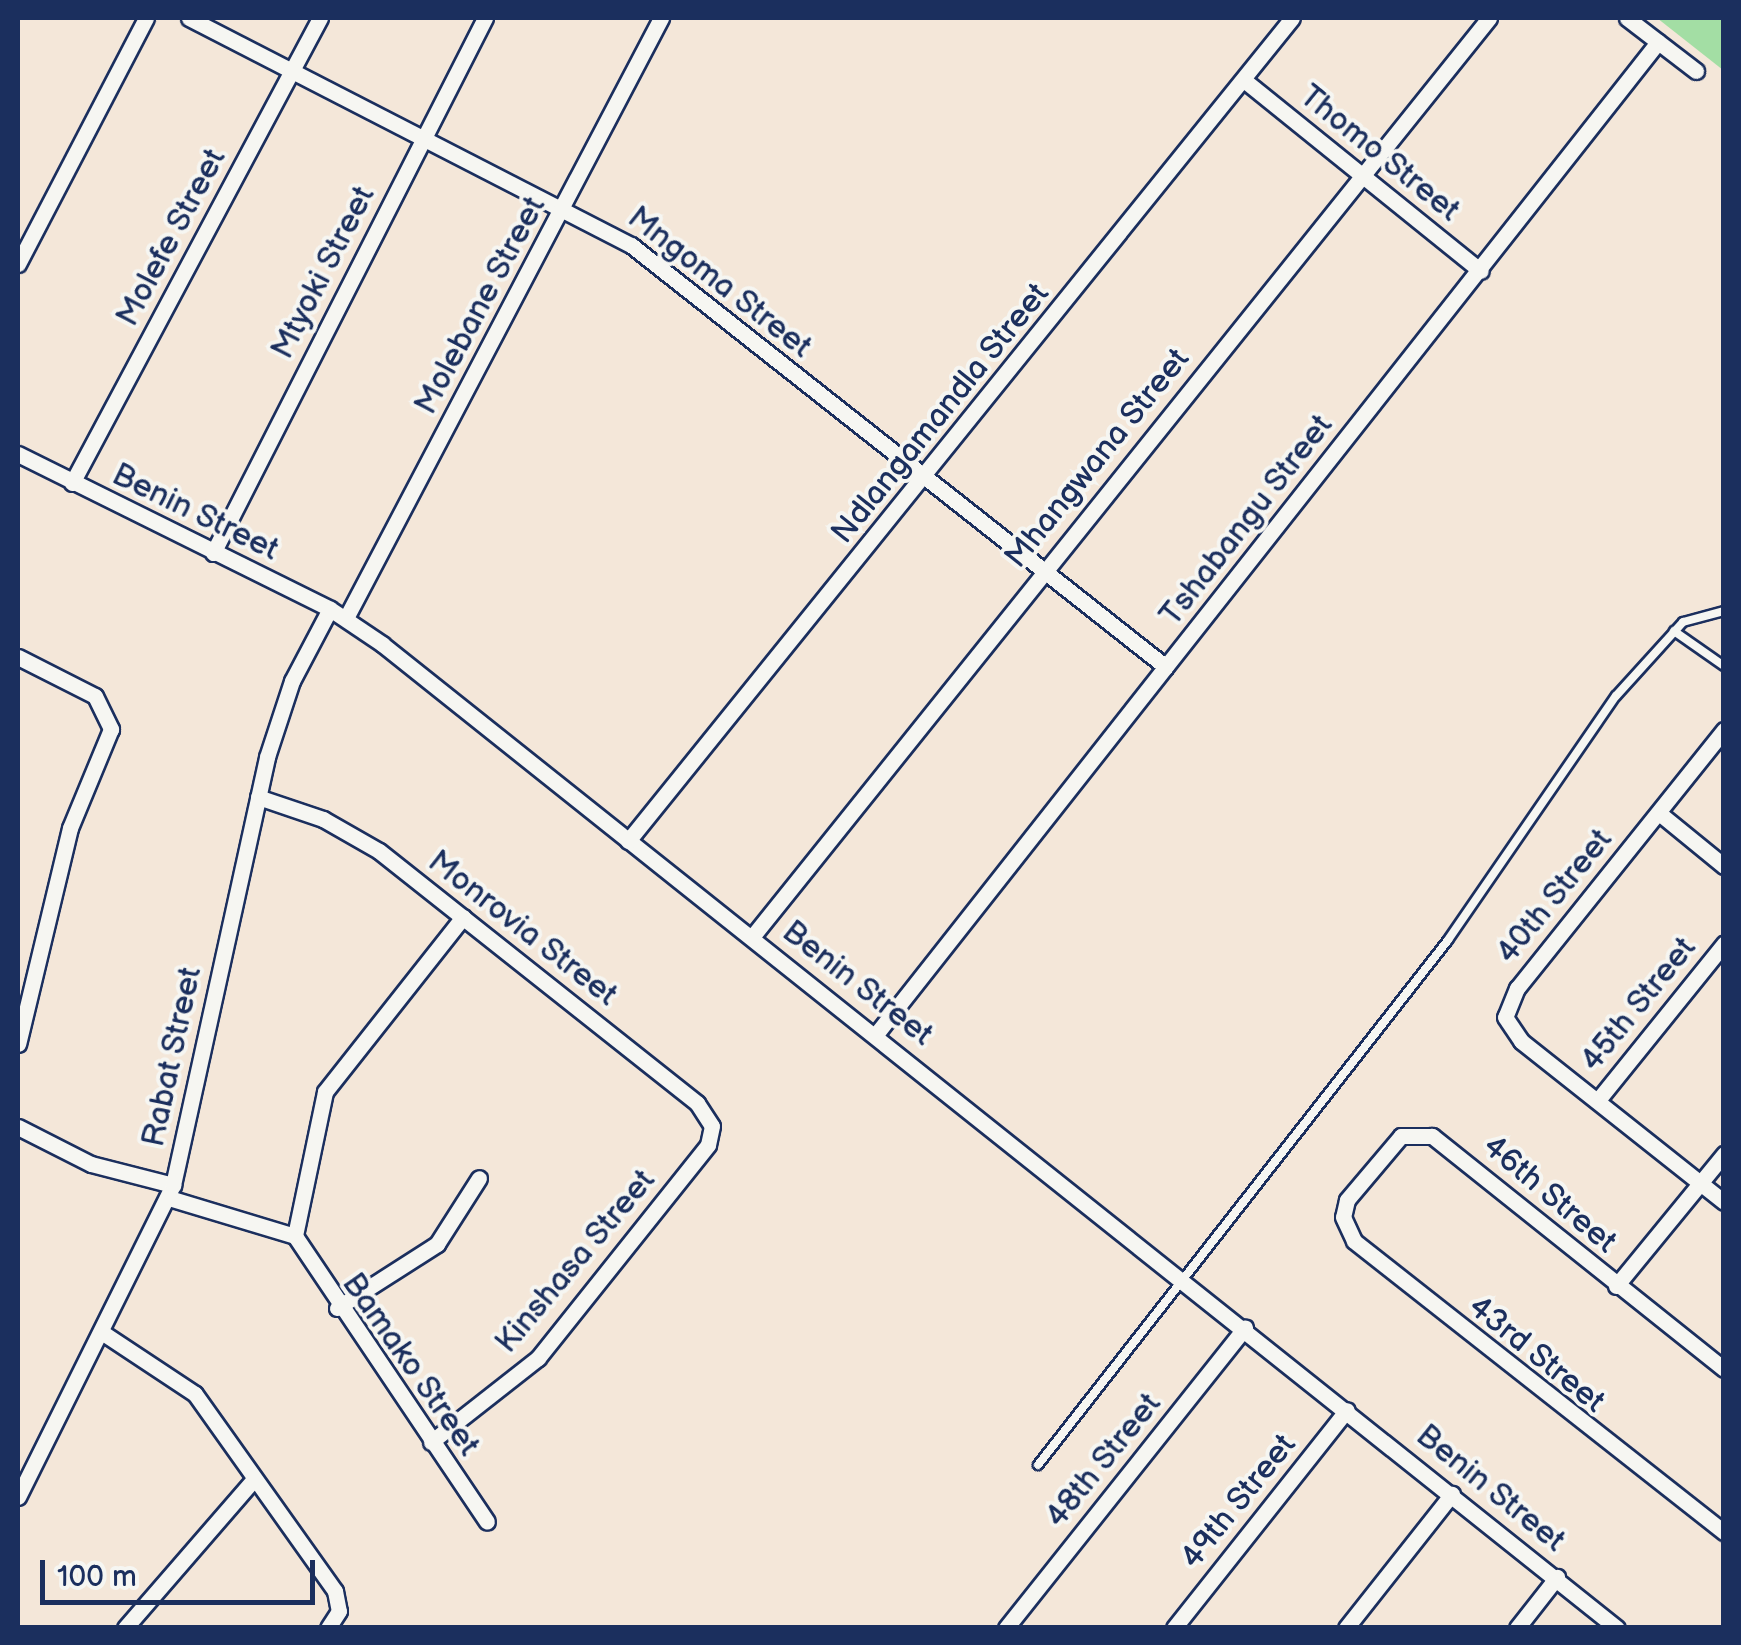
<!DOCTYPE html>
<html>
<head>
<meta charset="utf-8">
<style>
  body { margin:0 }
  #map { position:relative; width:1741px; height:1645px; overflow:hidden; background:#f4e7d9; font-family:"Balsamiq Sans",sans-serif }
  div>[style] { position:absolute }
  .green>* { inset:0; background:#a3dea4 }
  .roads { filter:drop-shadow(2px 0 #1b2f5e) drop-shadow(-2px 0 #1b2f5e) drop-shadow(0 2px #1b2f5e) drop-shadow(0 -2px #1b2f5e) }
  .service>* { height:8px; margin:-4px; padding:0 4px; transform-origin:4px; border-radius:4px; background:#f6f6f2 }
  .minor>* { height:15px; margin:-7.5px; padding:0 7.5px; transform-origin:7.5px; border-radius:7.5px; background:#f6f6f2 }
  span { translate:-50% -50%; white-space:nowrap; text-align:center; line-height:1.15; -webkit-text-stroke:8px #f6f6f2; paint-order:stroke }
  .street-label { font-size:32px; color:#1b2f5e }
  .frame { position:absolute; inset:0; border:20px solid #1b2f5e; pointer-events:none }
  .scale { position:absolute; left:40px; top:1560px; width:275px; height:45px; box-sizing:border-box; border:5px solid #1b2f5e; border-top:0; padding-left:12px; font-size:30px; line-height:35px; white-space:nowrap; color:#1b2f5e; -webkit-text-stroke:8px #f6f6f2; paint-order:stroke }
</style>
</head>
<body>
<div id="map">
  <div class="green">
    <i style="clip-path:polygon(1657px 18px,1723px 18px,1723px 70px)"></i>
  </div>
  <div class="roads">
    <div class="service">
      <i style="left:1674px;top:631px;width:61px;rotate:35deg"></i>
      <i style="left:1038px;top:1465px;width:666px;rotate:-52.01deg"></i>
      <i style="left:1448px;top:940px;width:296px;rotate:-55.5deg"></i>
      <i style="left:1616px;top:696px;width:100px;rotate:-47.8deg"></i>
      <i style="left:1683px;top:622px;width:42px;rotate:-15deg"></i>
    </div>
    <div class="minor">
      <i style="left:189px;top:18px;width:497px;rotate:27.2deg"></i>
      <i style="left:631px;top:245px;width:681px;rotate:38.27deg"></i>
      <i style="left:1627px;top:18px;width:87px;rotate:37.5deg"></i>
      <i style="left:1244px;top:80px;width:304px;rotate:38.9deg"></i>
      <i style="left:18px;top:264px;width:277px;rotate:-62.5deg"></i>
      <i style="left:18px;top:454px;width:348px;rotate:26.4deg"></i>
      <i style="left:330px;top:609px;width:63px;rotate:33.9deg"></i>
      <i style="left:382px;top:644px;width:1579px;rotate:38.55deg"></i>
      <i style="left:72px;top:483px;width:527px;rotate:-61.93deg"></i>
      <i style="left:213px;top:553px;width:600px;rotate:-63.05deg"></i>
      <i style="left:346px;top:618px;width:678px;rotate:-62.3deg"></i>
      <i style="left:18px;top:657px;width:86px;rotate:26.9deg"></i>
      <i style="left:95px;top:696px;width:37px;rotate:64deg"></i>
      <i style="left:111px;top:729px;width:107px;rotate:112.5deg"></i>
      <i style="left:70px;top:828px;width:222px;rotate:103.5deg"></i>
      <i style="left:1724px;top:730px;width:331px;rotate:128.7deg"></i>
      <i style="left:1517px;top:988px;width:31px;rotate:112deg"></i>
      <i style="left:1505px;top:1017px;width:29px;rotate:56deg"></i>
      <i style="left:1521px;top:1041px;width:259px;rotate:38.4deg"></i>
      <i style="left:258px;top:797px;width:69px;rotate:18.7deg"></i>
      <i style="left:323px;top:819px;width:64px;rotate:29.7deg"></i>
      <i style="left:379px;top:851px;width:406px;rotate:38.4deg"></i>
      <i style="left:697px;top:1103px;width:27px;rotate:57deg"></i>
      <i style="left:712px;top:1126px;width:19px;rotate:102deg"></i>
      <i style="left:708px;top:1145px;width:273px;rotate:128.6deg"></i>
      <i style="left:538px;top:1358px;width:136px;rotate:141.9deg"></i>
      <i style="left:1659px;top:813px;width:84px;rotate:39.2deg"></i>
      <i style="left:628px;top:841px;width:1057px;rotate:-51.1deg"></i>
      <i style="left:463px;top:917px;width:223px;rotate:128.3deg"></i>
      <i style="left:325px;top:1092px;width:147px;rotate:101.8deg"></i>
      <i style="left:295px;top:1236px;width:344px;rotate:56.1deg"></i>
      <i style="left:752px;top:937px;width:1178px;rotate:-51.27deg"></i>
      <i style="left:877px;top:1033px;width:1262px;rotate:-51.76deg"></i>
      <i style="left:1598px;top:1100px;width:201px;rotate:-51.1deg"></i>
      <i style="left:18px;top:1127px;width:82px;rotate:26.9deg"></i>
      <i style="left:91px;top:1164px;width:85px;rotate:14.4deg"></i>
      <i style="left:169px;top:1198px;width:132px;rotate:16.8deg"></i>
      <i style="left:1616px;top:1286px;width:171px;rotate:-50.7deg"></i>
      <i style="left:337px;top:1308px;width:119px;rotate:-32.6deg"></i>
      <i style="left:437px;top:1244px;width:78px;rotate:-57.5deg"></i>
      <i style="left:103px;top:1333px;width:110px;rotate:33.5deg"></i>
      <i style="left:195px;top:1394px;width:242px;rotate:54.6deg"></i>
      <i style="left:335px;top:1591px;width:20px;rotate:79deg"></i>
      <i style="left:339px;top:1611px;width:20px;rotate:123deg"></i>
      <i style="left:1724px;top:1369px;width:374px;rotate:-141.4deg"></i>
      <i style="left:1432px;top:1136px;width:31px;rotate:180deg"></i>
      <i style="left:1401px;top:1136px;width:84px;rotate:130.2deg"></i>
      <i style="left:1347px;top:1200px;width:17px;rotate:103deg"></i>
      <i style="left:1343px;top:1217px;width:26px;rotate:65deg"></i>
      <i style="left:1354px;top:1241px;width:471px;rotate:38.2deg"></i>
      <i style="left:18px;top:1497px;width:348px;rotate:-63.6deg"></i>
      <i style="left:173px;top:1185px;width:438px;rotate:-77.6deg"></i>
      <i style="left:267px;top:757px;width:80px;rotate:-71.8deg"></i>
      <i style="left:292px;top:681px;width:81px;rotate:-62.2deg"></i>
      <i style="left:125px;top:1628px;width:197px;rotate:-49.1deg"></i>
      <i style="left:1006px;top:1628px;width:384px;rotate:-51.5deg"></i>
      <i style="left:1174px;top:1628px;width:278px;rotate:-51.6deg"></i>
      <i style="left:1346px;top:1628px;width:171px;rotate:-51.7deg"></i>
      <i style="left:1517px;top:1628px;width:65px;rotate:-51.9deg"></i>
    </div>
  </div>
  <div class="street-label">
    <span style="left:1379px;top:154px;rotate:39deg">Thomo Street</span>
    <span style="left:172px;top:238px;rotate:-62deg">Molefe Street</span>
    <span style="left:324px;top:273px;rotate:-63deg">Mtyoki Street</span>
    <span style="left:719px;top:283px;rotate:38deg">Mngoma Street</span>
    <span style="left:481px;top:306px;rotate:-62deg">Molebane Street</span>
    <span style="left:941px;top:414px;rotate:-51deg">Ndlangamandla Street</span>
    <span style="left:1098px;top:459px;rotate:-51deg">Mhangwana Street</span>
    <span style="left:195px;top:513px;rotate:26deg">Benin Street</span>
    <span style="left:1247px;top:521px;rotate:-52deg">Tshabangu Street</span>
    <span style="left:1555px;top:897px;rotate:-51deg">40th Street</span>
    <span style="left:522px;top:929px;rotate:38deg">Monrovia Street</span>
    <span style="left:857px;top:984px;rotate:38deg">Benin Street</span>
    <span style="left:1639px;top:1005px;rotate:-51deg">45th Street</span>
    <span style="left:173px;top:1057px;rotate:-78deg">Rabat Street</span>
    <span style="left:1549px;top:1195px;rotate:40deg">46th Street</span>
    <span style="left:576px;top:1262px;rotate:-50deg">Kinshasa Street</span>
    <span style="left:1536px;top:1355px;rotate:39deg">43rd Street</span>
    <span style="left:410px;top:1365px;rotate:55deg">Bamako Street</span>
    <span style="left:1104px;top:1461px;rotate:-51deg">48th Street</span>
    <span style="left:1490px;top:1489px;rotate:39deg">Benin Street</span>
    <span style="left:1239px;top:1502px;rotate:-51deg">49th Street</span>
  </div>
  <div class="frame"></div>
  <div class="scale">100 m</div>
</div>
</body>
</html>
